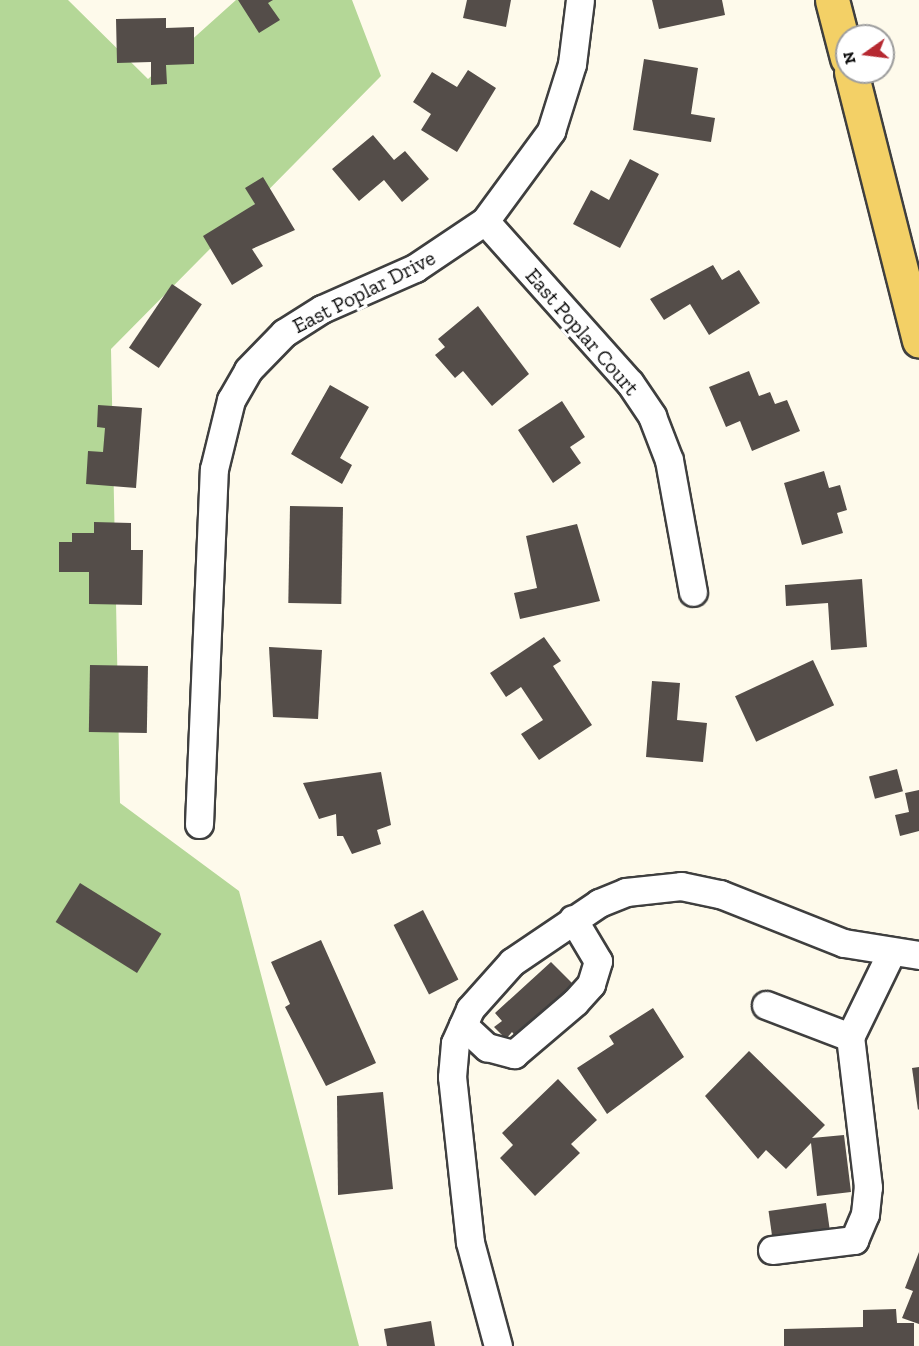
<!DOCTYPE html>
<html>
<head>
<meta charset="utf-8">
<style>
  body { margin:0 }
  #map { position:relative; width:919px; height:1346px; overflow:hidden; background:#fefaeb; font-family:"Zilla Slab",serif }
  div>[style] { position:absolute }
  .forest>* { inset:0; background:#b4d797 }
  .building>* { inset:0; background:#544d49; transform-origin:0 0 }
  .roads { filter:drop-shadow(2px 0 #3f3f3f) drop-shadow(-2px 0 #3f3f3f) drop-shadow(0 2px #3f3f3f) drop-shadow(0 -2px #3f3f3f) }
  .minor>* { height:27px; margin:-13.5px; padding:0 13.5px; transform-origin:13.5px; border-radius:13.5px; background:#fff }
  .major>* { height:33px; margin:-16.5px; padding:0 16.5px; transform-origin:16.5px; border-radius:16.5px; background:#f3d066 }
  span { translate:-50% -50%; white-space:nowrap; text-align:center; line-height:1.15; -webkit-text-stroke:6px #fff; paint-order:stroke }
  .street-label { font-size:21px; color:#0c0c0c }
  .north { position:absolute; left:835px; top:24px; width:60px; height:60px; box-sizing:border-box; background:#fff; border:2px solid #9e9e9e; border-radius:50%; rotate:256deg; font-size:16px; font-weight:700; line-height:24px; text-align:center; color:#0c0c0c }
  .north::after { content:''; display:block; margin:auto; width:21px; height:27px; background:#b62931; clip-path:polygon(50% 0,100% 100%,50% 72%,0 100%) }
</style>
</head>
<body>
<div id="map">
  <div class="forest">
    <i style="clip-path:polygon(0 0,68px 0,148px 79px,236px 0,352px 0,381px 76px,111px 349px,120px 803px,239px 891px,359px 1346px,0 1346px)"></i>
  </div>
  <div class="building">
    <i style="clip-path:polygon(238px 0,273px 0,268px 3px,280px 20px,259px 33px)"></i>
    <i style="clip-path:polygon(467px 0,511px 0,506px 27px,463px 18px)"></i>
    <i style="clip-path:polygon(652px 0,722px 0,725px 15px,659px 29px)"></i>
    <i style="clip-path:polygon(166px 18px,166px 28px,194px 27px,194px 64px,166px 65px,167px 84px,151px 85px,151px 62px,117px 63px,116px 19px)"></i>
    <i style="clip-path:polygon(644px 59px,698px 68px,691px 114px,715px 118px,711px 142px,633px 130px)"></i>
    <i style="clip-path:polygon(468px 70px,496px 88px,457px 152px,421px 130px,431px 114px,413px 102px,432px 72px,457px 87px)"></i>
    <i style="clip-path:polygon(373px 135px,394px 160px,405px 151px,429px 179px,402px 202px,384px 180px,359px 201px,332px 169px)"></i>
    <i style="clip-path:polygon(630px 159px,659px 174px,620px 248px,573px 224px,591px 190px,609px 200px)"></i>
    <i style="clip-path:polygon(263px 177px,295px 230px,252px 249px,263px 266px,232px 285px,203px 236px,255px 204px,245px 188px)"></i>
    <i style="clip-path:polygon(713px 265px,722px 280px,739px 270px,760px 303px,709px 335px,690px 304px,664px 320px,650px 299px)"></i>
    <i style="left:172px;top:284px;width:36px;height:77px;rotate:34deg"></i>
    <i style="clip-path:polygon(478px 306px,529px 374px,492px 406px,463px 371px,455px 378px,435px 355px,445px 347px,438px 339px)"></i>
    <i style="clip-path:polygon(749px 371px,759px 396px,770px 392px,775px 404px,787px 400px,800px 431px,752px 451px,740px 421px,726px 427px,709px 387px)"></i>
    <i style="clip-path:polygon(330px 385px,369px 407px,340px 458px,352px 465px,342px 484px,291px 454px)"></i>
    <i style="clip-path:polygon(562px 401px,585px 437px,570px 447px,581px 463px,553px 483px,518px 430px)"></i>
    <i style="clip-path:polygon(98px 405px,142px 408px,136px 488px,86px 484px,88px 451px,103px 452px,105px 428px,97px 427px)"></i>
    <i style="clip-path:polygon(824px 471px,829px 488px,840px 485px,847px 510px,837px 513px,843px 533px,802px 545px,784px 483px)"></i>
    <i style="left:290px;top:506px;width:53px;height:97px;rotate:1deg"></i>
    <i style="clip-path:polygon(94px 522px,131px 523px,131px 550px,143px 550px,142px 605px,89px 604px,89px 572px,59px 572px,59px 542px,72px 542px,72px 533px,94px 533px)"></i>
    <i style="clip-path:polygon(577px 524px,600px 601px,520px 619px,514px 593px,537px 588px,526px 536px)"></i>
    <i style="clip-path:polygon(862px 579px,867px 647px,831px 650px,828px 603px,786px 606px,785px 585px)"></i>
    <i style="clip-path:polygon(544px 637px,561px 661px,553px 666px,592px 725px,539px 760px,521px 734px,543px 720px,521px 687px,506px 697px,490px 673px)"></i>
    <i style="clip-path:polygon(269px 647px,322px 650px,318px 719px,273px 717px)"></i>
    <i style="left:813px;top:660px;width:50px;height:86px;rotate:65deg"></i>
    <i style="left:90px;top:665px;width:58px;height:67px;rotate:1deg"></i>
    <i style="clip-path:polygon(652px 681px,680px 683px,677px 720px,707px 723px,703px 762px,646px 757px)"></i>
    <i style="left:897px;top:769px;width:23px;height:29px;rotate:75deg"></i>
    <i style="clip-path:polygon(381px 772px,391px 825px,377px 830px,381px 844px,352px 854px,343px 836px,337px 836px,336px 814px,319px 819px,303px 783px)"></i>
    <i style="clip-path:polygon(919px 790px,919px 831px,900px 836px,895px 815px,909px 812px,905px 793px)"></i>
    <i style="left:80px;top:883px;width:96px;height:46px;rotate:32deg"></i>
    <i style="left:423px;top:910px;width:78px;height:33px;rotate:63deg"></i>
    <i style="clip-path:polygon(321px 940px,376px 1063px,326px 1086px,285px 1007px,290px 1004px,271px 962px)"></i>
    <i style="clip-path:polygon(551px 962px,575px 986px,516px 1037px,512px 1032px,506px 1039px,494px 1027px,502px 1021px,495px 1013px)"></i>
    <i style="clip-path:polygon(653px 1008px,684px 1057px,607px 1114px,577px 1068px,614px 1044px,609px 1036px)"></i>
    <i style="clip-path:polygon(749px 1051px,825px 1125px,812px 1138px,844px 1135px,851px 1192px,817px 1196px,811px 1143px,786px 1169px,766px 1150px,758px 1159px,705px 1096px)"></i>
    <i style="clip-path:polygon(919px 1067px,919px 1109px,918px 1110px,912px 1068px)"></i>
    <i style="clip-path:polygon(558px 1079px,597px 1120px,571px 1144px,580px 1153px,535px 1196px,500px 1158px,513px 1145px,502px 1133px)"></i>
    <i style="clip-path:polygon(383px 1092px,393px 1189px,338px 1195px,337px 1096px)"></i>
    <i style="left:826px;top:1203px;width:29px;height:58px;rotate:82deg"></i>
    <i style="clip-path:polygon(919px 1252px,919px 1324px,902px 1318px,913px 1291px,905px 1288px)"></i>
    <i style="clip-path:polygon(896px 1309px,897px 1323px,914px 1323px,914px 1346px,784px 1346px,784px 1329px,863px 1327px,863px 1310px)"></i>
    <i style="clip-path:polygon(431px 1321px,435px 1346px,387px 1346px,384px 1329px)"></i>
  </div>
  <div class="roads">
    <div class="minor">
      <i style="left:485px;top:221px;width:217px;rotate:48.2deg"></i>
      <i style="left:630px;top:383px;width:40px;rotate:56deg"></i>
      <i style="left:652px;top:416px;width:47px;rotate:68.9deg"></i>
      <i style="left:669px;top:460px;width:134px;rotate:79.7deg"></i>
      <i style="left:199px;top:824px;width:355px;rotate:-87.6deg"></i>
      <i style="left:214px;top:469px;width:71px;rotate:-76.2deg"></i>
      <i style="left:231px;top:400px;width:34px;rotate:-60deg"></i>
      <i style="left:248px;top:370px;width:52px;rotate:-45.8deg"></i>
      <i style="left:284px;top:333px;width:45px;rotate:-32.3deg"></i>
      <i style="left:322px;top:309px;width:102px;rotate:-23.8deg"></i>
      <i style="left:415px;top:268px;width:84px;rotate:-33.9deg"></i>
      <i style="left:485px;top:221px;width:112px;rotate:-53.7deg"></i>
      <i style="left:551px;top:131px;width:70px;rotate:-72.6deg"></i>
      <i style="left:572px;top:64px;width:64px;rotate:-82.9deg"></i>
      <i style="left:766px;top:1005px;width:90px;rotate:20.9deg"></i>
      <i style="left:463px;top:1025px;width:33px;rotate:43deg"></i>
      <i style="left:487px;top:1047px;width:28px;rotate:15deg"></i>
      <i style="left:514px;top:1054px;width:80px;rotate:-40.4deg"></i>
      <i style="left:575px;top:1002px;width:24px;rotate:-48deg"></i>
      <i style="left:591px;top:984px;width:24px;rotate:-73deg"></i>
      <i style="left:598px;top:961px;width:49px;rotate:-120.8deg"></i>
      <i style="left:772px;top:1250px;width:83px;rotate:-7deg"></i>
      <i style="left:854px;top:1240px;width:28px;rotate:-67deg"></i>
      <i style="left:865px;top:1214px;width:27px;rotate:-84deg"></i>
      <i style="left:868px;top:1187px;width:151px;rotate:-96.8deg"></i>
      <i style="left:850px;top:1037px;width:93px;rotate:-64deg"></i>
      <i style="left:498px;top:1346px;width:108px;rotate:-105.1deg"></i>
      <i style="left:470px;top:1242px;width:166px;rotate:-96.2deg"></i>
      <i style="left:452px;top:1077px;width:34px;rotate:-85deg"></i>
      <i style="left:455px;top:1043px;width:37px;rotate:-66deg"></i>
      <i style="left:470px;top:1009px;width:63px;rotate:-48.2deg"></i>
      <i style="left:512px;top:962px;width:105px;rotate:-34.1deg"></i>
      <i style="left:599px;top:903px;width:29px;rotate:-22deg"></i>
      <i style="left:626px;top:892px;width:55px;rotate:-6.2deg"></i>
      <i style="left:681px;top:886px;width:40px;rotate:12deg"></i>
      <i style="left:720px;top:894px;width:133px;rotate:21.6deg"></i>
      <i style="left:844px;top:943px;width:76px;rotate:9.1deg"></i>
    </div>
    <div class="major">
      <i style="left:832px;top:0;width:60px;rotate:75.5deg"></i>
      <i style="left:851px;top:72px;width:277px;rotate:75.8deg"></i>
    </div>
  </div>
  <div class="street-label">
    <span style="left:364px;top:292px;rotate:-27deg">East Poplar Drive</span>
    <span style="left:582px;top:332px;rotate:49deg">East Poplar Court</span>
  </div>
  <div class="north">N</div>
</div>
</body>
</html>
